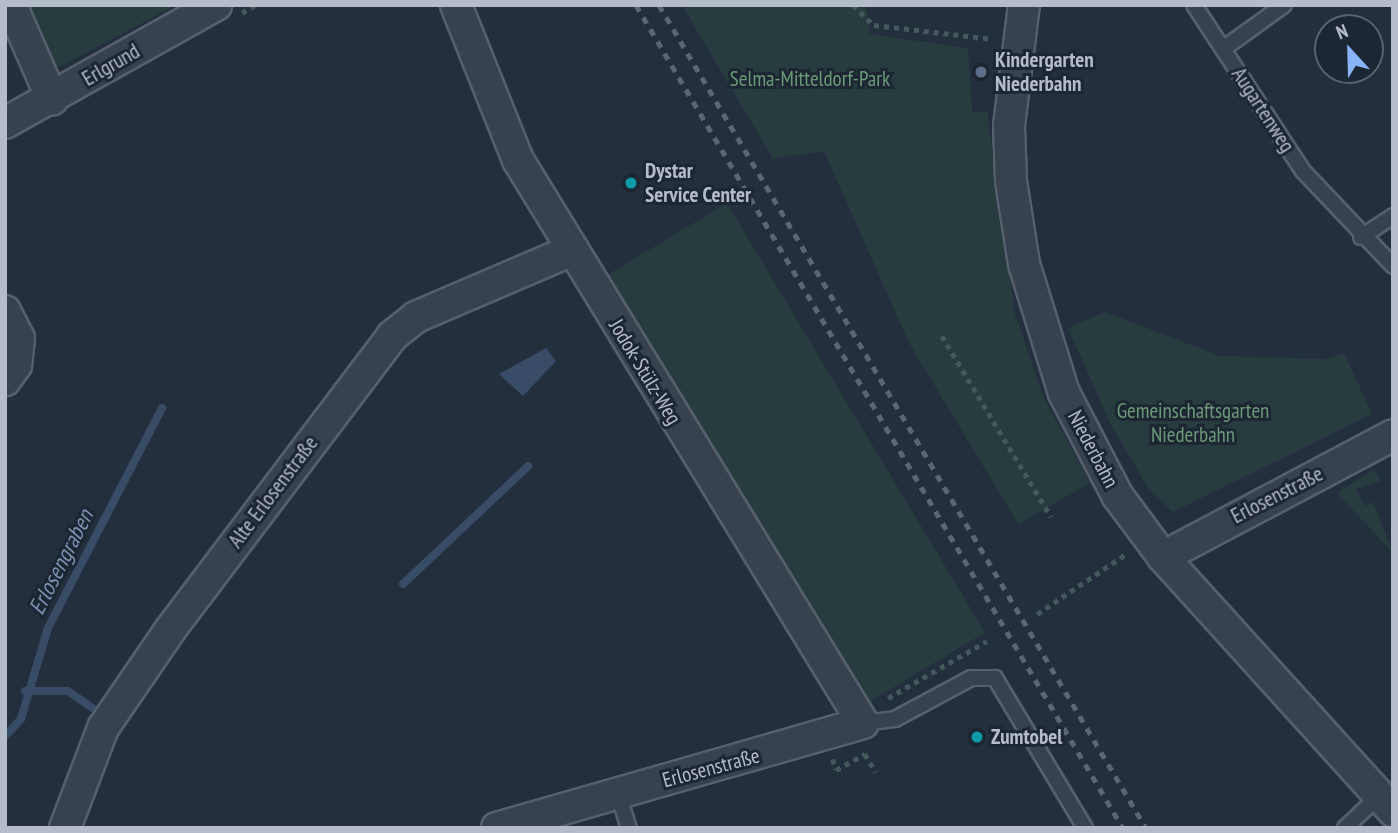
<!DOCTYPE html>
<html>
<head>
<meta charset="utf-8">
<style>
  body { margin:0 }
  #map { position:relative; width:1398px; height:833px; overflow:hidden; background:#242f3e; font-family:"PT Sans Narrow",sans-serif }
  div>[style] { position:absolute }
  .green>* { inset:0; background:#263c3f; transform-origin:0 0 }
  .water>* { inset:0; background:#394c67 }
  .stream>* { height:8px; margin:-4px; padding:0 4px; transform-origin:4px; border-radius:4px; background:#394c67 }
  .path>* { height:4.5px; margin-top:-2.25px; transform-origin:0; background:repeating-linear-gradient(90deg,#44595c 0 5px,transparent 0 10px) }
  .roads { filter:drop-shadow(2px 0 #565f6c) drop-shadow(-2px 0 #565f6c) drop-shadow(0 2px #565f6c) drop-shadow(0 -2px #565f6c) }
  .service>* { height:14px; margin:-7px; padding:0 7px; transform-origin:7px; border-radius:7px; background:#38414e }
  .minor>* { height:30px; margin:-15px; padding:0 15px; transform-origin:15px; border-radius:15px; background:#38414e }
  .rail>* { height:5px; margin-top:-2.5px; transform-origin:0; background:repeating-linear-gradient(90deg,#5a6575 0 7px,transparent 0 14px) }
  .dots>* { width:19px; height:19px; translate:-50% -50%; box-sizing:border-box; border:4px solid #1d2633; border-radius:50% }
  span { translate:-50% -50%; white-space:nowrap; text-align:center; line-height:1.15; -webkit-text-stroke:6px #1d2633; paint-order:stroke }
  .poi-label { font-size:21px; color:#b4bcc9; font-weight:700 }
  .left { translate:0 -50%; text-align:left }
  .street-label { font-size:21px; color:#b4bcc9 }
  .park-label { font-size:21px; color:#6b9a76 }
  .water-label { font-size:23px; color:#7c92b1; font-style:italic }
  .frame { position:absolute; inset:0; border:7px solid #b4bcc9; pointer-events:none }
  .north { position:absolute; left:1314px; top:14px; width:70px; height:70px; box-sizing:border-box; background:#1d2633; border:2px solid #59626f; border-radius:50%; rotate:338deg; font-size:19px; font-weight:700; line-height:28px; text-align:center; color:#b4bcc9 }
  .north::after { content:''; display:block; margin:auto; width:24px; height:32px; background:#8ab4f8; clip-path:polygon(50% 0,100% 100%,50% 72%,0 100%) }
</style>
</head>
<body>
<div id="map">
  <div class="green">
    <i style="clip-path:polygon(30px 5px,171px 5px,172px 7px,58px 68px)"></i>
    <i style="clip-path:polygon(682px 5px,866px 5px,870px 34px,968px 48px,972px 113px,987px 111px,1015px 314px,1044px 398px,1090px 483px,1018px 524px,909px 343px,824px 151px,773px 159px)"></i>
    <i style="left:727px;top:203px;width:501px;height:143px;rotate:59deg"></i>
    <i style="clip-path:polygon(1105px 312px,1220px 356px,1328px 359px,1344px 353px,1372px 414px,1173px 512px,1148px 488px,1110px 423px,1068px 328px)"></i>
    <i style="clip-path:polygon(1374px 469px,1381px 481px,1356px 489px,1365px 506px,1373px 502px,1393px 553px,1337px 493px)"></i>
  </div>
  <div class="water">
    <i style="clip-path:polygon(546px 348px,556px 361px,523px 396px,499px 374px)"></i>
  </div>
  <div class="stream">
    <i style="left:403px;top:584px;width:172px;rotate:-43.3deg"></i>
    <i style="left:25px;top:691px;width:43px"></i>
    <i style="left:68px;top:691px;width:35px;rotate:35deg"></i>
    <i style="left:5px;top:736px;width:23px;rotate:-47deg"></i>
    <i style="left:21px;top:719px;width:95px;rotate:-73.5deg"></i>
    <i style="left:48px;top:628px;width:248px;rotate:-62.6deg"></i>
  </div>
  <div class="path">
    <i style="left:853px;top:5px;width:29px;rotate:44deg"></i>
    <i style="left:874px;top:25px;width:120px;rotate:6.7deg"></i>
    <i style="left:242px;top:13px;width:15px;rotate:-32deg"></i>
    <i style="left:942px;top:336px;width:211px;rotate:58.9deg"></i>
    <i style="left:1037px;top:614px;width:107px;rotate:-34deg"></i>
    <i style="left:888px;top:698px;width:114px;rotate:-29.9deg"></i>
    <i style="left:833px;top:759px;width:11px;rotate:75deg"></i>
    <i style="left:836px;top:770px;width:33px;rotate:-29deg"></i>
    <i style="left:865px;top:754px;width:21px;rotate:59deg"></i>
  </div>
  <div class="roads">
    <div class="service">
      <i style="left:1194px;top:5px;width:199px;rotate:56.7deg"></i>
      <i style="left:1303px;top:171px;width:131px;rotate:46.5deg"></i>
      <i style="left:1223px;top:49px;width:75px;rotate:-35.8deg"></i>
      <i style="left:1361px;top:237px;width:38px;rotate:-33deg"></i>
      <i style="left:863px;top:723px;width:32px;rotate:-7deg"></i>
      <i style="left:895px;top:719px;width:86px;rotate:-28.3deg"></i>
      <i style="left:971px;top:678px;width:24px"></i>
      <i style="left:995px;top:678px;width:175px;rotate:59deg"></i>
      <i style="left:618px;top:793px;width:37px;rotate:73deg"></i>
      <i style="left:1345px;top:828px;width:47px;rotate:-43.3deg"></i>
    </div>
    <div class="minor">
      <i style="left:11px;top:5px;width:103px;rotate:66.4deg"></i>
      <i style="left:456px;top:5px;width:167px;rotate:68.2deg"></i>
      <i style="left:518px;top:160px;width:660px;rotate:58.5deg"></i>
      <i style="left:863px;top:723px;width:381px;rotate:164deg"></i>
      <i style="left:1024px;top:5px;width:122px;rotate:97.1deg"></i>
      <i style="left:1009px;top:126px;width:55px;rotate:87.9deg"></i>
      <i style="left:1011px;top:181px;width:84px;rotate:81.1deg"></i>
      <i style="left:1024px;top:264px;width:135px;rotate:72.8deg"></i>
      <i style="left:1064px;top:393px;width:115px;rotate:62.5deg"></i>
      <i style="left:1117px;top:495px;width:77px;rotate:53.4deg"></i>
      <i style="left:1163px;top:557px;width:343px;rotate:47.8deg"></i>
      <i style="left:5px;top:123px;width:242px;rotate:-29.2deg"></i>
      <i style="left:5px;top:311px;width:30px;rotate:63deg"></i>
      <i style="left:19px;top:338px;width:27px;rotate:96deg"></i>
      <i style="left:16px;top:365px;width:19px;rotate:126deg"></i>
      <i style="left:1163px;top:557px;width:260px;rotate:-27.9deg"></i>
      <i style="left:65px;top:828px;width:107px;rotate:-69.2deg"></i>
      <i style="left:103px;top:728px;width:119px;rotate:-55.6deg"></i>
      <i style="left:170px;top:630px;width:368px;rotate:-52.9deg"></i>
      <i style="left:392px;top:336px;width:31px;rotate:-38deg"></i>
      <i style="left:416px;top:317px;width:170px;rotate:-23.2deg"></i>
    </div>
  </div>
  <div class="rail">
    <i style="left:636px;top:5px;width:956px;rotate:59.39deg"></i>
    <i style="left:659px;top:5px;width:956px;rotate:59.39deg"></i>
  </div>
  <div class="dots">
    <i style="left:981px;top:72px;background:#5c6f8a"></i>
    <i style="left:631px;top:183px;background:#0f9aa8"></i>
    <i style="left:977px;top:737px;background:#0f9aa8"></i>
  </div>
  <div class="poi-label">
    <span class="left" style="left:995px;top:72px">Kindergarten<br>Niederbahn</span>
    <span class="left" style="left:645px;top:183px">Dystar<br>Service Center</span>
    <span class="left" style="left:991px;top:737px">Zumtobel</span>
  </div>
  <div class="street-label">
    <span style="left:111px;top:65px;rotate:-30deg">Erlgrund</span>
    <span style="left:1263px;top:110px;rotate:57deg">Augartenweg</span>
    <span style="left:645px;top:372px;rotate:59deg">Jodok-Stülz-Weg</span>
    <span style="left:1093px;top:449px;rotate:62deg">Niederbahn</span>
    <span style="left:273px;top:492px;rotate:-53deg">Alte Erlosenstraße</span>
    <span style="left:1277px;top:495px;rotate:-27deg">Erlosenstraße</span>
    <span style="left:711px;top:768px;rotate:-15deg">Erlosenstraße</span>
  </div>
  <div class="park-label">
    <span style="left:810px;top:79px">Selma-Mitteldorf-Park</span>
    <span style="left:1193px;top:423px">Gemeinschaftsgarten<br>Niederbahn</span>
  </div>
  <div class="water-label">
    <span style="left:61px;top:562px;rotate:-63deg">Erlosengraben</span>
  </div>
  <div class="frame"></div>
  <div class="north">N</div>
</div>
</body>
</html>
